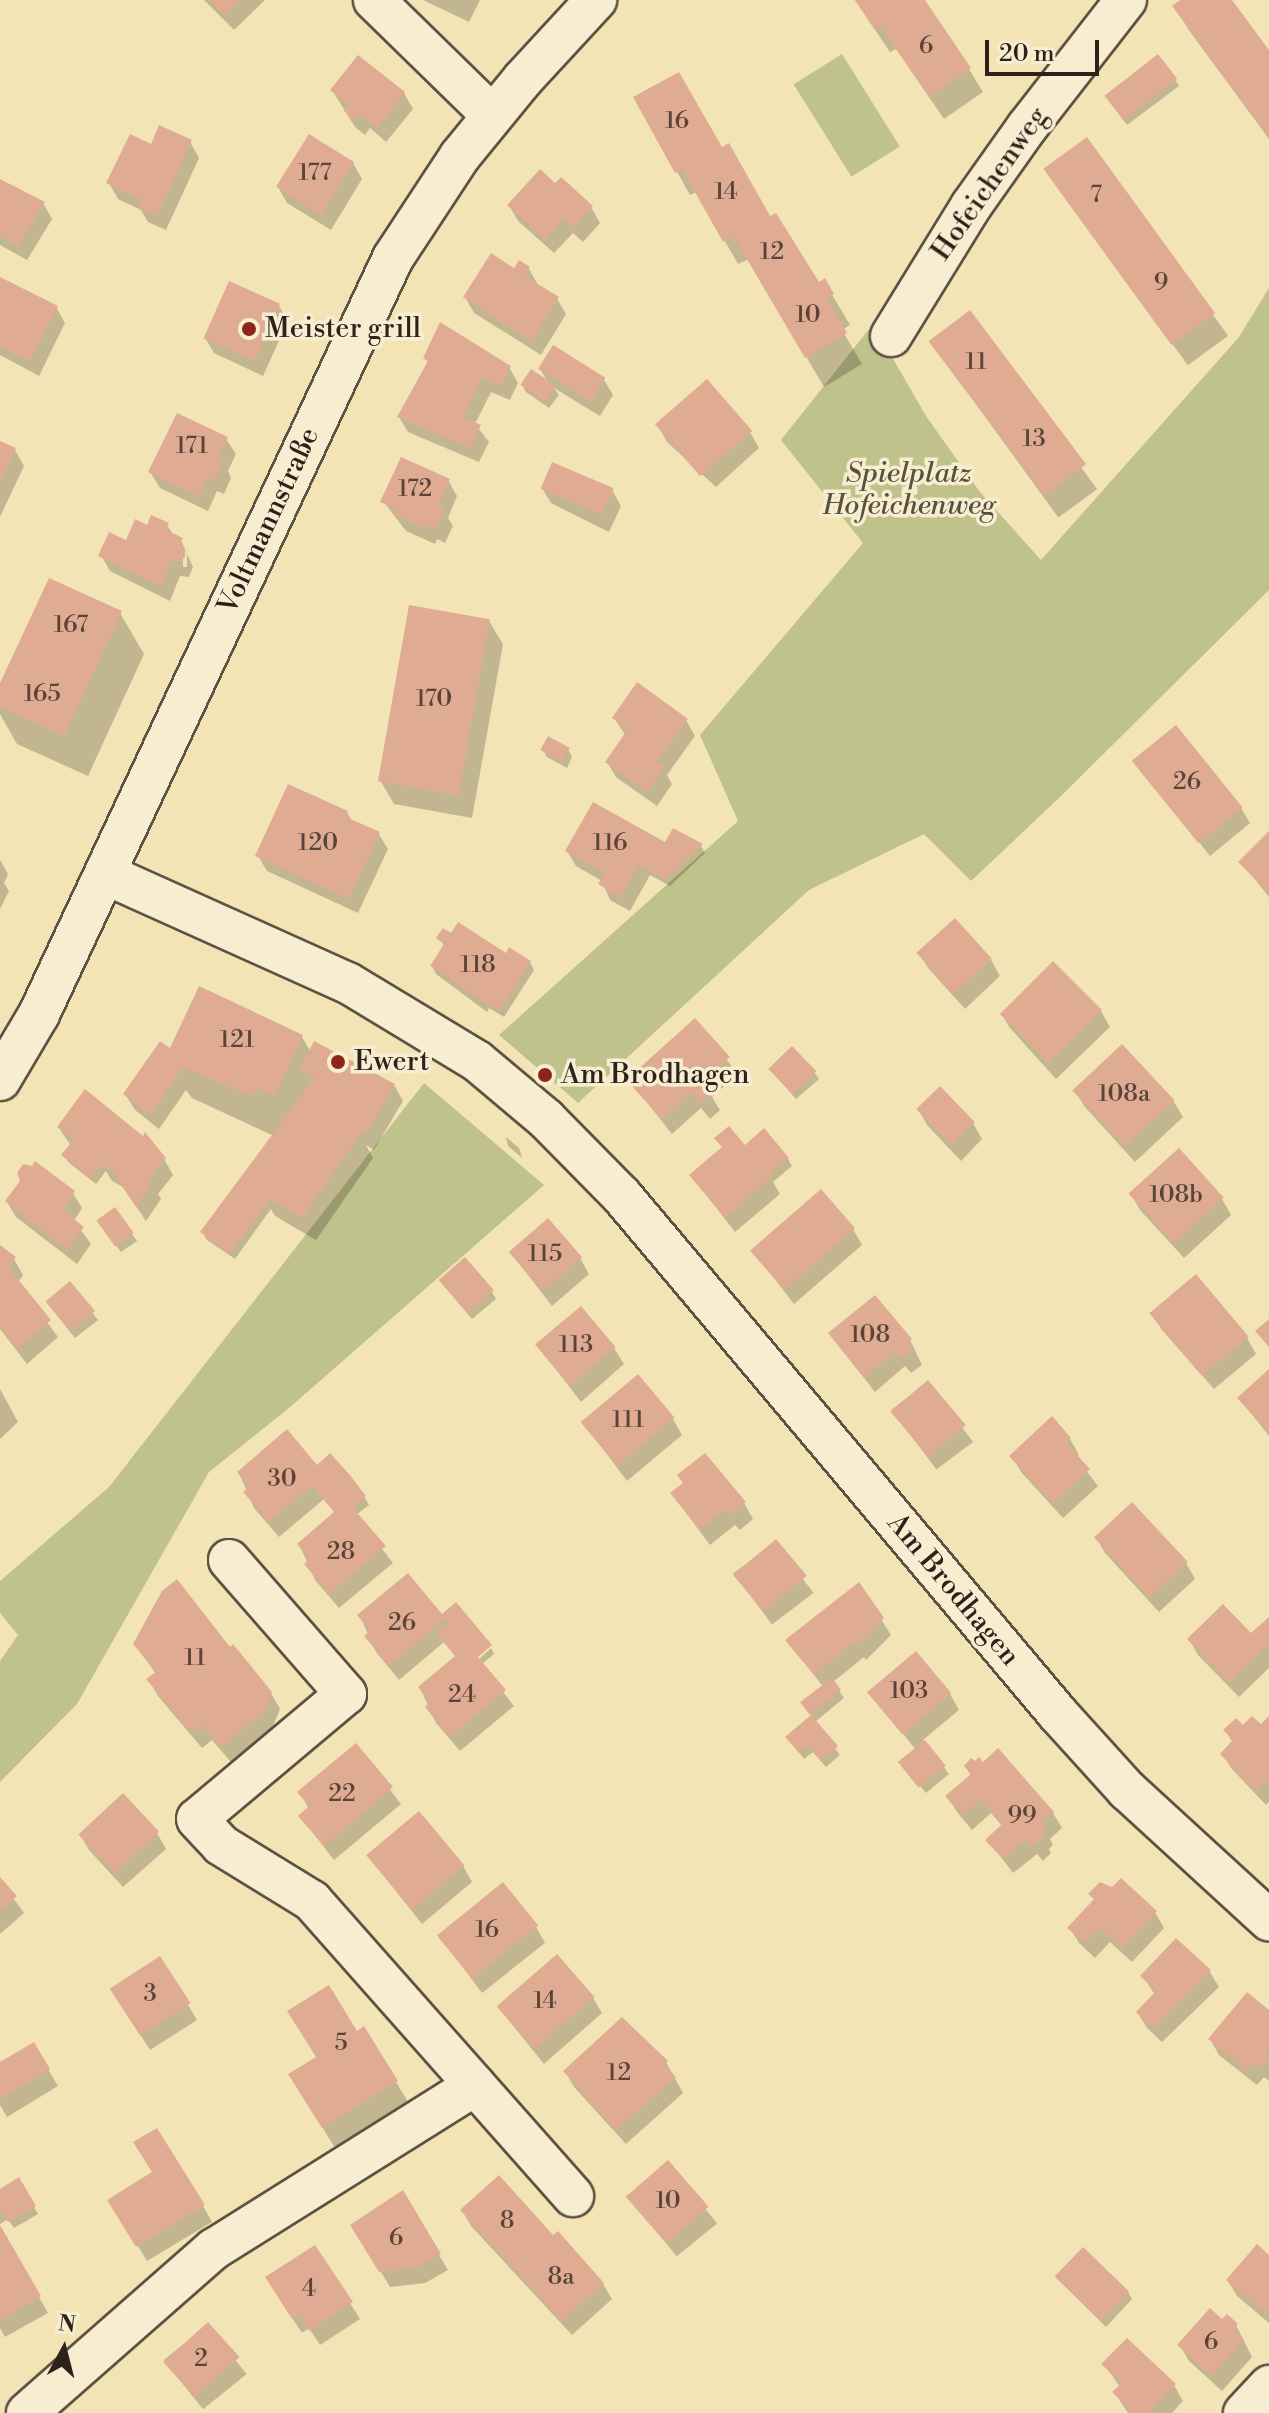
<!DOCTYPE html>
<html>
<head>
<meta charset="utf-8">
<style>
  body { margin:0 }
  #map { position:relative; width:1269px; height:2413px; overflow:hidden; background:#f3e4b6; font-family:"Libre Bodoni",serif }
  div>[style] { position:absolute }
  .green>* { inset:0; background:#c0c28b; transform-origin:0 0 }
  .shadow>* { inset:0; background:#0003; transform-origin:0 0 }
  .building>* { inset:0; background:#dfac93; transform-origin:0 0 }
  .roads { filter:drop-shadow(2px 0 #5e5242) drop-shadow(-2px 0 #5e5242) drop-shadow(0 2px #5e5242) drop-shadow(0 -2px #5e5242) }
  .minor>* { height:40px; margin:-20px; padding:0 20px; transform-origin:20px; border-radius:20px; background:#f7edd0 }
  .dots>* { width:22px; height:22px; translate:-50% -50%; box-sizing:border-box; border:4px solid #f7edd0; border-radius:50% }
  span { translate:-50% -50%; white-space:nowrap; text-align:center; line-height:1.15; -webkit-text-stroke:7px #f7edd0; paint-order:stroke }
  .number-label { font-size:24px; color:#5a4439 }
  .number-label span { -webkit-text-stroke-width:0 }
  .street-label { font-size:28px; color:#2d211b }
  .poi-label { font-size:28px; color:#2d211b }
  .left { translate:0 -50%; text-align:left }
  .park-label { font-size:28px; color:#59513d; font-style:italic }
  .north { position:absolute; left:24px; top:2309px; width:80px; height:80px; -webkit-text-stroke:6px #f7edd0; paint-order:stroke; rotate:7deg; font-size:22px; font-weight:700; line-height:32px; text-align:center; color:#2d211b }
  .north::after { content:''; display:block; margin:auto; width:28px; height:36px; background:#2d211b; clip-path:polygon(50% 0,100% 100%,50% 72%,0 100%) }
  .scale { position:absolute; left:985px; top:40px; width:114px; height:36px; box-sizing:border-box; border:4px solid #2d211b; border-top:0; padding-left:10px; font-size:24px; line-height:28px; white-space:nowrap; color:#2d211b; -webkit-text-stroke:6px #f7edd0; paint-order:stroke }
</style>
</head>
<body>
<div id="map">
  <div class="green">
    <i style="left:842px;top:54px;width:109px;height:57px;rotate:58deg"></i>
    <i style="clip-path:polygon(1269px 288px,1269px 590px,1060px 797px,971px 881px,924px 834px,809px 890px,578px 1103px,499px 1035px,738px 821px,700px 735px,863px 543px,781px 440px,873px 324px,926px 416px,980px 492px,1041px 560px,1239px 337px)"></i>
    <i style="clip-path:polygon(424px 1083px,544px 1185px,289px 1408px,209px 1472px,77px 1704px,0 1782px,0 1661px,18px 1635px,0 1613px,0 1581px,109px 1487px)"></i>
  </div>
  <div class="shadow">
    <i style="clip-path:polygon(204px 0,265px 0,234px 30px)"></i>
    <i style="clip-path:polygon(423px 0,480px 0,469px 22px)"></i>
    <i style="clip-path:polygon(855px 0,915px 0,969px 69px,983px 92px,944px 119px,896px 49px,890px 52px)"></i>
    <i style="clip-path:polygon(1183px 0,1230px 0,1269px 53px,1269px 139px,1188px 29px,1175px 6px)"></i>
    <i style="clip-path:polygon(1175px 79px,1179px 86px,1127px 125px,1111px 103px)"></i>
    <i style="clip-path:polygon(332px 90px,404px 93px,413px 109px,386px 142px,370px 128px,365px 135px,355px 127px)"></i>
    <i style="clip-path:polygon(636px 98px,769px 219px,818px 285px,824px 281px,850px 325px,842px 330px,862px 364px,824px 387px,749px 259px,738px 264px,697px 192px,690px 195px)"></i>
    <i style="left:1086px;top:140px;width:242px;height:50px;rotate:54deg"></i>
    <i style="clip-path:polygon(190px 142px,199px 158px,166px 230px,148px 222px,141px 210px,118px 199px,109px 183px,152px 146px)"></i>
    <i style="clip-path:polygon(353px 163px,362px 179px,331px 230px,287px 203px,278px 187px)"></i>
    <i style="clip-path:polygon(0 181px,43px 203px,52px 219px,27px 260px,0 245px)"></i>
    <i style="clip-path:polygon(556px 186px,591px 207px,600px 223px,583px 242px,573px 233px,554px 253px,518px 221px,509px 205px)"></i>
    <i style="clip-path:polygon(529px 269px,538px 285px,557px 299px,566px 314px,541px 355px,474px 313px,465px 297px,514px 271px)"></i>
    <i style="clip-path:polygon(0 279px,56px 307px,65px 323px,39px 376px,0 355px)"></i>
    <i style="clip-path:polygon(279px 306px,288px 321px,263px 376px,214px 353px,205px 338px)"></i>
    <i style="left:969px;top:313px;width:218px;height:48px;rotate:54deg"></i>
    <i style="clip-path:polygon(425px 358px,509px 367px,518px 383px,510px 400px,491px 392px,475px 424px,489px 442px,479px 462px,408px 432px,399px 417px,429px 364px)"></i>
    <i style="clip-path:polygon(540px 369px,604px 380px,613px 395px,600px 416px,554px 388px,559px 395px,549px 408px,526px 392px,522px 385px,549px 384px)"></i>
    <i style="clip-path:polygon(658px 426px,750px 432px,759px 448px,716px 487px,667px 442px)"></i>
    <i style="clip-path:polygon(226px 439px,236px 454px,228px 471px,231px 478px,224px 494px,217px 491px,208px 511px,160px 488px,150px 472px)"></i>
    <i style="clip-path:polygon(0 443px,15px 450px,24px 466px,0 517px)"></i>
    <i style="clip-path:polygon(448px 480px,457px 496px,448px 518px,453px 526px,445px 543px,437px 539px,435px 544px,406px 531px,383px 501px)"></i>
    <i style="clip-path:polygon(542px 488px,612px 490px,621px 506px,609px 532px,551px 503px)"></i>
    <i style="clip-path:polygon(evenodd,167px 525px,174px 536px,181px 540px,193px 567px,189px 577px,180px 576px,170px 601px,110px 571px,101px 555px,148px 528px,167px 525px,183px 548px,187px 552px,187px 567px,183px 567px,183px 548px)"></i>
    <i style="clip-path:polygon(120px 613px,144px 654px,88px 776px,17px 744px,0 714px,0 687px)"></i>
    <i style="clip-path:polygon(489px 621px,503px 644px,472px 818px,394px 804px,380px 780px)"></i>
    <i style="clip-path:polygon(614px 718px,686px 720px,695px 736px,667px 775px,672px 784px,657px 806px,616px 777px,607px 762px,626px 736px)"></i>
    <i style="clip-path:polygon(568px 749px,572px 757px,567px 768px,547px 757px,543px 750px)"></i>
    <i style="clip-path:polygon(1135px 761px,1241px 808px,1250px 823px,1210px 856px)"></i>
    <i style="clip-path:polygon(347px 813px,352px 821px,378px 833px,388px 849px,358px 913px,267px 871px,258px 856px)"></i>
    <i style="clip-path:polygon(674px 831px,701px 846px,705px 853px,670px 886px,650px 875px,630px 911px,610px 900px,602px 881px,576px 866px,567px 851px,665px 845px)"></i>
    <i style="clip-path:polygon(1269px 834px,1269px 897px,1241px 862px)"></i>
    <i style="clip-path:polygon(0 860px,8px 874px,4px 883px,9px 891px,0 909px)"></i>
    <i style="clip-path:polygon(439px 938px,530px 962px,534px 970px,504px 1017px,489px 1008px,487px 1012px,436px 974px,432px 966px,445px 947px)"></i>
    <i style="clip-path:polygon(919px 953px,991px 960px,1000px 976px,965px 1009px,928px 968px)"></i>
    <i style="clip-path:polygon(1101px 1011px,1110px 1027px,1056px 1079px,1010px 1028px,1001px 1013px)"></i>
    <i style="clip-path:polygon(695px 1021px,738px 1074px,712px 1097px,720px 1110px,710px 1119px,701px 1108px,672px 1134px,629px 1080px)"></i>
    <i style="clip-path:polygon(302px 1037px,311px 1052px,346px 1062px,348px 1059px,394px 1085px,403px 1101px,374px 1150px,366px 1145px,373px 1158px,316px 1240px,275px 1216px,271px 1209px,235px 1259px,207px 1240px,203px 1233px,274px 1136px,192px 1098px,186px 1090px,159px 1129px,135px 1110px,125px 1094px,171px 1050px)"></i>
    <i style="clip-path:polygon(1122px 1047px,1174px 1102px,1183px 1117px,1135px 1162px,1084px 1106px,1075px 1090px)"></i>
    <i style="clip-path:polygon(770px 1069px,814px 1072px,819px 1079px,796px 1099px)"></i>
    <i style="clip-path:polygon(918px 1109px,973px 1123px,982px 1139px,961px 1161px,927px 1125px)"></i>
    <i style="clip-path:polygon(59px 1128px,164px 1159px,173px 1175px,158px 1194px,161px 1199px,146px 1221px,123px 1187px,112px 1181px,106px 1171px,96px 1184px,68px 1162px,64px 1155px,71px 1146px)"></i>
    <i style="clip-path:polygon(506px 1137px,519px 1148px,522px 1158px,508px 1146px)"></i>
    <i style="clip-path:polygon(717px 1139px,788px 1159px,792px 1166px,773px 1182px,780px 1194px,735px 1232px,691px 1175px,723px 1149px)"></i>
    <i style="clip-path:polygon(73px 1193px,82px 1208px,74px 1221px,91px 1244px,77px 1264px,16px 1217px,7px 1202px)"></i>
    <i style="clip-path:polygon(1131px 1194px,1222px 1199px,1231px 1215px,1184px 1258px,1140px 1210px)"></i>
    <i style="clip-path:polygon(103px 1228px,132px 1234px,137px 1241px,121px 1252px)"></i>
    <i style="clip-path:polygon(853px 1229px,862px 1245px,794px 1304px,753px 1251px)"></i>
    <i style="clip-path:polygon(0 1248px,14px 1259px,23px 1275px,18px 1282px,58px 1337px,27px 1364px,0 1329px)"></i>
    <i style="clip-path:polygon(511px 1253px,580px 1258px,589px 1274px,552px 1306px)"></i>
    <i style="clip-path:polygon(440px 1281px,492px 1292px,496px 1299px,472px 1319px)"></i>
    <i style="clip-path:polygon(70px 1284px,98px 1320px,75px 1338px,52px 1309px)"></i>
    <i style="clip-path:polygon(1153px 1315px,1247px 1338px,1256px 1354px,1214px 1389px,1162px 1330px)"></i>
    <i style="clip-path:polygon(830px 1334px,910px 1340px,922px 1365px,911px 1373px,905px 1366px,875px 1392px)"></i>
    <i style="clip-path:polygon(538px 1346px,614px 1348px,624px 1364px,581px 1402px)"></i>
    <i style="clip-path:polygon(1269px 1372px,1269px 1436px,1240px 1399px)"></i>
    <i style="left:928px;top:1382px;width:75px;height:46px;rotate:53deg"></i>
    <i style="clip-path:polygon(0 1389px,18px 1422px,0 1439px)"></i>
    <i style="clip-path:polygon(673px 1419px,682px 1435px,627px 1481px,584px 1424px)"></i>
    <i style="clip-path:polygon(1070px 1439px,1079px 1455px,1076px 1457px,1098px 1486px,1063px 1518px,1021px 1472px,1012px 1456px)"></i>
    <i style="clip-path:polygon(330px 1456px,365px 1498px,369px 1505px,356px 1515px,393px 1563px,339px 1608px,315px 1580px,299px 1544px,336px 1514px,324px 1499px,279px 1537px,254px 1508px,239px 1473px,317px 1467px)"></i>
    <i style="clip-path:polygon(672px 1494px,744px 1503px,753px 1519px,740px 1530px,735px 1525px,710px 1545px)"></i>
    <i style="clip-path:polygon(1096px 1537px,1186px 1563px,1195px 1579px,1159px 1612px,1105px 1553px)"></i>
    <i style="left:775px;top:1542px;width:64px;height:52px;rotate:53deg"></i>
    <i style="clip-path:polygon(859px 1585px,891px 1635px,866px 1660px,864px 1657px,833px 1682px,844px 1698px,815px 1722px,840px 1755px,826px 1767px,813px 1752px,804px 1759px,788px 1737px,812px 1716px,808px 1712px,824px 1688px,788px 1641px)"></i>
    <i style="clip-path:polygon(455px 1605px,477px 1661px,491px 1648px,494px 1654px,482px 1664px,514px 1706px,460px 1751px,436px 1723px,420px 1688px,457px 1657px,444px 1642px,399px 1680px,376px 1652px,360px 1616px,442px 1616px)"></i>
    <i style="clip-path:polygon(1269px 1619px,1269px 1668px,1239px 1697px,1198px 1655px,1189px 1639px,1257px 1642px)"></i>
    <i style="clip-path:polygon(135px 1644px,230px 1650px,271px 1693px,280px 1709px,273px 1726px,231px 1762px,212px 1740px,202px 1748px,158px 1696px,149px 1680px,156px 1674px)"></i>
    <i style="clip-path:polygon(870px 1692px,950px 1694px,959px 1710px,923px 1740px,949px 1774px,926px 1793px,901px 1763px,916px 1750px)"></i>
    <i style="clip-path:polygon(1269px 1719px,1269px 1802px,1266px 1805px,1232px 1769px,1222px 1754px,1233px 1743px,1225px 1730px,1261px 1727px)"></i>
    <i style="clip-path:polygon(356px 1745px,401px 1804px,334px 1860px,300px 1816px,309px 1809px,300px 1793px)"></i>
    <i style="clip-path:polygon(966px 1767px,1053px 1813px,1062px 1828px,1050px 1839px,1053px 1845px,1049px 1849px,1051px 1853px,1043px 1861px,1037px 1854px,1013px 1873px,988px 1840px,1002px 1826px,991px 1813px,972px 1830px,957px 1812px,948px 1796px,971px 1776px)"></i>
    <i style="clip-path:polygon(157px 1833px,166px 1849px,123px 1887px,89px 1850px,80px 1834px)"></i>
    <i style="clip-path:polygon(369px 1857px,463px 1866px,472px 1882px,422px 1924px)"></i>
    <i style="clip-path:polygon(0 1880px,24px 1913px,0 1934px)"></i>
    <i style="clip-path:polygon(1091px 1894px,1155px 1912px,1164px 1928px,1132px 1962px,1110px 1942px,1095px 1958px,1079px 1943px,1070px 1928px,1095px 1901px)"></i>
    <i style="clip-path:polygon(536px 1927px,545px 1943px,482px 1993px,439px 1935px)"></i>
    <i style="clip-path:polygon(1176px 1940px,1210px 1972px,1219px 1987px,1162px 2042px,1147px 2028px,1138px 2013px,1155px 1995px,1143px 1976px)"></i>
    <i style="clip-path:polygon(160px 1958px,197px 2020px,150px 2050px,121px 2004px)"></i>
    <i style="clip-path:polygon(593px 1998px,602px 2013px,544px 2064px,499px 2008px)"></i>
    <i style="clip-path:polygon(1269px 2013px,1269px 2081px,1264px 2077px,1257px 2085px,1219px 2055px,1210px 2039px)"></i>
    <i style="clip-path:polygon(646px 2040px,666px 2062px,683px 2093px,626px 2144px,574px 2087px,565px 2071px)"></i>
    <i style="clip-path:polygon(33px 2044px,58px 2086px,7px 2117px,0 2105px,0 2065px)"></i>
    <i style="clip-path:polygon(396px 2082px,410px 2105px,337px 2151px,304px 2098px)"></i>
    <i style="left:668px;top:2163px;width:78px;height:52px;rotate:51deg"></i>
    <i style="clip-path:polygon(19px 2180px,38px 2214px,14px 2228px,8px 2219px,0 2224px,0 2191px)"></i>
    <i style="clip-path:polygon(402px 2193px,448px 2270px,425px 2283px,390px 2287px,362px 2241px)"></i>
    <i style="clip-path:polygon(110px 2200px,203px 2206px,212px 2222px,147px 2261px)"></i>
    <i style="clip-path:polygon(462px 2210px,553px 2238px,603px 2284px,612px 2299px,572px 2335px,471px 2226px)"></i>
    <i style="clip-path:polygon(1px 2230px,48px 2313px,5px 2337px,0 2328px)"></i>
    <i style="clip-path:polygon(315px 2247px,360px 2319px,320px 2345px,309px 2328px,302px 2333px,276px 2293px)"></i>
    <i style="clip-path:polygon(1269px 2258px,1269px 2323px,1237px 2296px,1228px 2281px)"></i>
    <i style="clip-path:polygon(1057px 2278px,1128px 2292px,1132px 2299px,1106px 2327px)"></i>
    <i style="clip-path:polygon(1222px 2322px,1236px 2325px,1252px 2357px,1222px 2391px,1189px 2361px,1180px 2345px)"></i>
    <i style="left:207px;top:2325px;width:63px;height:56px;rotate:51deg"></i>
    <i style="clip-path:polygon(1104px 2364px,1174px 2385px,1183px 2401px,1172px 2413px,1128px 2413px,1115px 2393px,1120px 2387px)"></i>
  </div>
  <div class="building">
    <i style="clip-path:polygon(210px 0,240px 0,224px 15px)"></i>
    <i style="clip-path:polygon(855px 0,925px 0,971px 68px,929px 97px,881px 26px,875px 30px)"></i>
    <i style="clip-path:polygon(1180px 0,1232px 0,1269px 50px,1269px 137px,1172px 6px)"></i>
    <i style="left:1158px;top:54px;width:31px;height:68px;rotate:52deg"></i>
    <i style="clip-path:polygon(358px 55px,405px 92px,377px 128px,360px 114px,355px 121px,344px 111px,349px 105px,330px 90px)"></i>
    <i style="clip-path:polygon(679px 72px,722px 147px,729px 143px,770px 216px,776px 213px,819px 282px,825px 278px,834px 294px,827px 299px,847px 333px,805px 358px,734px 237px,723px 242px,682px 169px,675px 173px,633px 97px)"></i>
    <i style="clip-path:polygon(159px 125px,192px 140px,157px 216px,137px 206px,140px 199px,106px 183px,130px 134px,151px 144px)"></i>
    <i style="left:309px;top:134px;width:53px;height:62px;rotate:32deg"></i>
    <i style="left:1087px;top:137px;width:218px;height:54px;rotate:54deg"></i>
    <i style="clip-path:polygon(540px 169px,555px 183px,561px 177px,593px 206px,573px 228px,563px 219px,545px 239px,507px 205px)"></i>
    <i style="clip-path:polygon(0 179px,45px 202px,18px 246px,0 236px)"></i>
    <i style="clip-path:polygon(491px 253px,514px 268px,519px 260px,530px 267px,525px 276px,559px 297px,531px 341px,463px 297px)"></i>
    <i style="clip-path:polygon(0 277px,58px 306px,30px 361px,0 347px)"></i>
    <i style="left:229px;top:281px;width:56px;height:63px;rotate:24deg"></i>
    <i style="left:970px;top:310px;width:193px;height:52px;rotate:53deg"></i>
    <i style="clip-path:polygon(440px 322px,511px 366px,501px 386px,482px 377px,463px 417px,481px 425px,470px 448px,397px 417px,428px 361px,423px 358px)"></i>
    <i style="left:553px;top:345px;width:62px;height:28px;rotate:32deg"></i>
    <i style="left:531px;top:369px;width:30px;height:19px;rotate:34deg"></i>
    <i style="left:707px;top:379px;width:69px;height:69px;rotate:49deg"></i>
    <i style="clip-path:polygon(177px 413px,228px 437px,218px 458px,224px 460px,215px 479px,208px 477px,199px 497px,148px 472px)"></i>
    <i style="clip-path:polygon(0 441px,16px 448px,0 483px)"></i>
    <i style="clip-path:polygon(401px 457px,450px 479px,438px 505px,445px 509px,436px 528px,428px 525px,426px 529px,395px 515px,397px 509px,380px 502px)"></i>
    <i style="left:552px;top:462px;width:67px;height:29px;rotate:23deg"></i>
    <i style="clip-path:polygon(151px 515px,169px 523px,166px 530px,183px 538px,180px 543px,185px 549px,185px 557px,180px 562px,171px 561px,162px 587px,98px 556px,109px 532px,126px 540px,135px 519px,147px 525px)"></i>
    <i style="clip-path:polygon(49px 578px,122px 611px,64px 736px,0 707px,0 683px)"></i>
    <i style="left:409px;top:605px;width:82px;height:179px;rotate:10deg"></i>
    <i style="clip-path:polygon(637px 682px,688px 719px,657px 761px,665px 767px,647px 792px,605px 762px,628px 729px,612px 718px)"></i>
    <i style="left:1176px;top:725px;width:106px;height:57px;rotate:51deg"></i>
    <i style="left:548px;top:736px;width:25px;height:16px;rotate:29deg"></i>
    <i style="clip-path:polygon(288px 784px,348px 811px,346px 817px,380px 832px,349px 899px,255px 856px)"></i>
    <i style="clip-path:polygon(593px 802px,665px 842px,673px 828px,703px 844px,665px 880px,639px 865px,620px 897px,598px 884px,605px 873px,565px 851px)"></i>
    <i style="clip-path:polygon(1269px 831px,1269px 893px,1238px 862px)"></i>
    <i style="left:955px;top:918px;width:55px;height:52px;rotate:48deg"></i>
    <i style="clip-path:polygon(458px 922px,506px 953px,509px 947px,531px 961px,499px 1011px,430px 966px,444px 944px,436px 938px,443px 928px,451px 933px)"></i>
    <i style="left:1053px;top:961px;width:69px;height:75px;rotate:45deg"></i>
    <i style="clip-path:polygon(199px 986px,303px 1035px,275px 1096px,256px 1088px,253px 1097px,183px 1067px,150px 1115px,123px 1094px,160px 1041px,170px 1048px)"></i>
    <i style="clip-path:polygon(695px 1018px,730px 1057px,703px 1082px,712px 1093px,700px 1104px,690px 1093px,662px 1119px,626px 1080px)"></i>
    <i style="clip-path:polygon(314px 1041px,395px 1084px,365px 1135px,361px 1133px,302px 1218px,270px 1199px,230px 1254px,200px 1232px,315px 1077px,300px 1069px)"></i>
    <i style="left:1122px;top:1044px;width:77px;height:68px;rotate:47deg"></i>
    <i style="left:792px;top:1046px;width:35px;height:33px;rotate:46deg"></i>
    <i style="left:940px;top:1086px;width:50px;height:33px;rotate:46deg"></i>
    <i style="clip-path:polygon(85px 1089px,143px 1136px,145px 1132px,166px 1158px,149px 1179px,153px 1182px,136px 1207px,112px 1171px,101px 1166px,91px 1178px,61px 1155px,74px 1139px,57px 1127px)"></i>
    <i style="clip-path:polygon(729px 1126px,745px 1145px,764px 1128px,789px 1158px,770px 1174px,772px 1177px,725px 1218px,689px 1175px,722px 1147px,714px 1138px)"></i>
    <i style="left:1179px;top:1148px;width:67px;height:68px;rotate:48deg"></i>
    <i style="clip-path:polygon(35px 1161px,75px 1191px,63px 1210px,84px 1227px,67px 1250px,5px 1201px,20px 1181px,17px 1173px,23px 1164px,32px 1166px)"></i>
    <i style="left:821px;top:1189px;width:52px;height:94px;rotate:49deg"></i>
    <i style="left:115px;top:1207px;width:32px;height:23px;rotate:54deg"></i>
    <i style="left:548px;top:1218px;width:52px;height:52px;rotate:49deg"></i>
    <i style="clip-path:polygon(0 1245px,16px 1257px,9px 1268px,51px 1320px,17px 1349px,0 1328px)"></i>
    <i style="left:465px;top:1257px;width:44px;height:35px;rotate:49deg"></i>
    <i style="left:1196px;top:1274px;width:82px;height:61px;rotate:50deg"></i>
    <i style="left:70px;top:1281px;width:39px;height:32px;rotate:50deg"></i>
    <i style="clip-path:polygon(875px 1295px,912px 1339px,909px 1342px,914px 1348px,901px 1359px,895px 1352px,864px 1378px,828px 1333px)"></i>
    <i style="left:581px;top:1306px;width:54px;height:60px;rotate:50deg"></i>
    <i style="clip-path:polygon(1269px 1319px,1269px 1347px,1255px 1331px)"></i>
    <i style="clip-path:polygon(1269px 1369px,1269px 1433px,1237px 1398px)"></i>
    <i style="left:638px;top:1374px;width:57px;height:75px;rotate:50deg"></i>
    <i style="left:928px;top:1380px;width:59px;height:49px;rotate:50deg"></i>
    <i style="clip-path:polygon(1052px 1416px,1071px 1438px,1066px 1443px,1090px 1469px,1053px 1504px,1009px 1456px)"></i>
    <i style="clip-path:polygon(287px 1429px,317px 1465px,330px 1453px,349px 1474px,366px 1496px,353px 1508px,386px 1546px,329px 1594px,304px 1564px,310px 1559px,297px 1544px,334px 1512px,312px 1486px,269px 1522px,243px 1492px,250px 1487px,237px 1472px)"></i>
    <i style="clip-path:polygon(705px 1453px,746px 1502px,729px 1516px,724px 1510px,700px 1530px,670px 1493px,683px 1483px,677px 1475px)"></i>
    <i style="left:1132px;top:1502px;width:82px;height:52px;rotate:47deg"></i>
    <i style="left:776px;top:1539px;width:48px;height:56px;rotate:50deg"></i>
    <i style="clip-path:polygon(408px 1573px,442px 1614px,456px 1602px,492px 1645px,478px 1657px,506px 1690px,450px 1737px,425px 1707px,431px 1702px,418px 1687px,455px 1656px,436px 1633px,449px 1622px,446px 1618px,389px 1666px,364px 1636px,370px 1631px,357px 1615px)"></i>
    <i style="clip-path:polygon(177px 1579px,230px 1647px,233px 1644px,272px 1692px,265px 1710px,221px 1748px,202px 1725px,192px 1733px,146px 1679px,156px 1672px,133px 1644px,162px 1591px)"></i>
    <i style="clip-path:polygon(859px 1582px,884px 1618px,856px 1646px,853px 1642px,814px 1675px,785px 1640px)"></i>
    <i style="clip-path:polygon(1223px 1604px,1251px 1633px,1269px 1617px,1269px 1644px,1229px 1683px,1187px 1639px)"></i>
    <i style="left:916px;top:1651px;width:55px;height:64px;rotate:50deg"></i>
    <i style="left:832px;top:1678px;width:15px;height:40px;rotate:53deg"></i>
    <i style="clip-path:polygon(811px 1715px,838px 1746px,821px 1761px,808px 1746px,799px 1753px,785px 1737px)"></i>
    <i style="clip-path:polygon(1252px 1716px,1261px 1724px,1269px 1716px,1269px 1778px,1256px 1791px,1220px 1754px,1233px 1740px,1223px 1730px,1236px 1718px,1243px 1725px)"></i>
    <i style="left:925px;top:1740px;width:33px;height:35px;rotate:51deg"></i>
    <i style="clip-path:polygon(356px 1743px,393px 1787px,324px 1846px,298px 1816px,309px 1806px,297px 1792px)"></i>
    <i style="clip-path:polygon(998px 1748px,1054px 1812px,1042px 1823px,1046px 1828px,1041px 1833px,1044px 1836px,1033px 1846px,1027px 1840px,1020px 1843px,1003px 1859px,985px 1840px,1002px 1824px,981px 1799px,962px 1816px,945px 1796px,971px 1774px,964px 1766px,971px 1758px,975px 1761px,979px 1757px,983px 1762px)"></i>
    <i style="left:123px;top:1793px;width:53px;height:61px;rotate:47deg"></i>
    <i style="left:419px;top:1811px;width:71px;height:69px;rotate:50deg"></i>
    <i style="clip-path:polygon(0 1877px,17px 1896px,0 1911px)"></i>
    <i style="clip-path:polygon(1121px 1878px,1157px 1911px,1122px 1948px,1100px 1928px,1085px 1943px,1067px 1928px,1094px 1899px,1088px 1894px,1100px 1882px,1112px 1887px)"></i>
    <i style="left:503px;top:1882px;width:56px;height:85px;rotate:51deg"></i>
    <i style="clip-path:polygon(1176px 1938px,1211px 1970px,1153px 2028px,1136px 2012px,1156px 1991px,1140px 1976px)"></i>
    <i style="left:557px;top:1954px;width:57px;height:80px;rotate:49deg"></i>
    <i style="left:160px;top:1956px;width:56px;height:60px;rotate:57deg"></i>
    <i style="clip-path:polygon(329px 1985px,357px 2031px,364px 2026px,398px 2081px,322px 2128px,288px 2074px,316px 2057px,287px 2011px)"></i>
    <i style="clip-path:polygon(1247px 1992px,1269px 2010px,1269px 2046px,1265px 2051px,1269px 2059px,1261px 2068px,1254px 2062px,1247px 2071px,1208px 2039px)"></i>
    <i style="clip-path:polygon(622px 2017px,668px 2061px,664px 2064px,676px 2077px,616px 2130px,563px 2071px)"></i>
    <i style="clip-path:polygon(34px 2042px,50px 2069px,0 2100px,0 2062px)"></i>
    <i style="clip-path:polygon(157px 2128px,205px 2205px,136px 2247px,107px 2200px,152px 2172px,133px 2142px)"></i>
    <i style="left:668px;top:2160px;width:62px;height:56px;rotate:49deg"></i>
    <i style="clip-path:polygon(499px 2175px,553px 2235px,558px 2231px,604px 2283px,562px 2321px,460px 2210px)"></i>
    <i style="clip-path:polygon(19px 2177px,36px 2206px,8px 2222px,0 2209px,0 2189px)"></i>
    <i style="clip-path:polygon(403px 2190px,441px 2254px,416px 2268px,379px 2272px,350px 2225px)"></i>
    <i style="clip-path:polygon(0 2225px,41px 2296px,0 2320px)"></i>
    <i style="clip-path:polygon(1257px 2244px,1269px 2255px,1269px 2310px,1266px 2314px,1226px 2280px)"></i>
    <i style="clip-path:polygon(315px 2245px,353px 2302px,309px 2331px,299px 2314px,292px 2319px,265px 2277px)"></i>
    <i style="left:1083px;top:2247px;width:64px;height:41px;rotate:44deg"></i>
    <i style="clip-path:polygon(1210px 2308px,1222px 2319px,1227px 2314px,1238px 2324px,1233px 2330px,1244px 2340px,1212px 2376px,1177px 2345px)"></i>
    <i style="left:208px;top:2322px;width:47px;height:60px;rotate:48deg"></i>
    <i style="clip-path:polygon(1127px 2338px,1176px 2384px,1148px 2413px,1133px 2413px,1112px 2392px,1122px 2383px,1101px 2364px)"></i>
  </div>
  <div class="roads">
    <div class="minor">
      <i style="left:374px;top:0;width:165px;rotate:44.3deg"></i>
      <i style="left:891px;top:336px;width:153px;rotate:-58.4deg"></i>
      <i style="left:971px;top:206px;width:97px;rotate:-54.7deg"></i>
      <i style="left:1027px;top:127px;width:161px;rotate:-52.1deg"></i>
      <i style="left:105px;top:874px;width:266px;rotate:24.2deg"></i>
      <i style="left:348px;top:983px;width:151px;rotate:31.2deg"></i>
      <i style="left:477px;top:1061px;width:90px;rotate:40deg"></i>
      <i style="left:546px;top:1119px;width:107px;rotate:45.4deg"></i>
      <i style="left:621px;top:1195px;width:678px;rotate:49.9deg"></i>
      <i style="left:1058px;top:1714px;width:103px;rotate:47.8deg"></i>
      <i style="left:1127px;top:1790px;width:193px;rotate:42.5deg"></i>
      <i style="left:0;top:1080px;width:77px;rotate:-59.4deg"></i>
      <i style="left:39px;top:1014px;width:835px;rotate:-64.91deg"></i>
      <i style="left:393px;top:258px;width:122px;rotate:-56.7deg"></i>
      <i style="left:460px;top:156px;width:99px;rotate:-50.7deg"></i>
      <i style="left:523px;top:79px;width:108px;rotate:-47.3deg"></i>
      <i style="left:229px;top:1560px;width:178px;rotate:48.9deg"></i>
      <i style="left:346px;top:1694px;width:194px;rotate:140deg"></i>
      <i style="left:197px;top:1819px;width:35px;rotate:47deg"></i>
      <i style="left:221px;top:1845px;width:107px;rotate:31.6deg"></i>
      <i style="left:312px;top:1901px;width:394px;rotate:48.5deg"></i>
      <i style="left:27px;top:2413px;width:249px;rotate:-41.3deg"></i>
      <i style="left:214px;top:2249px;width:308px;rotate:-32.1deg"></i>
      <i style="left:1244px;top:2413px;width:37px;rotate:-47deg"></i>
    </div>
  </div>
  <div class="dots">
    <i style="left:249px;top:329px;background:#8f2418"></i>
    <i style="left:338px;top:1062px;background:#8f2418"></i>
    <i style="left:545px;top:1075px;background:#8f2418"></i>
  </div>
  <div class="number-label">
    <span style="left:926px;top:47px">6</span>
    <span style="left:677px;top:122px">16</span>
    <span style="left:315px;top:174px">177</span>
    <span style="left:726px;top:193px">14</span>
    <span style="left:1096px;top:196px">7</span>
    <span style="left:772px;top:253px">12</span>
    <span style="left:1161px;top:284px">9</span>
    <span style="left:808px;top:316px">10</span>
    <span style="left:976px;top:363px">11</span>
    <span style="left:1034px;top:440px">13</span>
    <span style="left:192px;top:447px">171</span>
    <span style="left:415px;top:490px">172</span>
    <span style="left:71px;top:626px">167</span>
    <span style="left:42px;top:695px">165</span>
    <span style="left:434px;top:700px">170</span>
    <span style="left:1187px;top:783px">26</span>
    <span style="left:318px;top:844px">120</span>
    <span style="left:610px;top:844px">116</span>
    <span style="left:478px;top:966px">118</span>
    <span style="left:237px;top:1041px">121</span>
    <span style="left:1124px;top:1095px">108a</span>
    <span style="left:1176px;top:1196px">108b</span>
    <span style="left:545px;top:1255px">115</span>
    <span style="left:870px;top:1336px">108</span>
    <span style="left:576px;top:1346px">113</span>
    <span style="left:628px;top:1421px">111</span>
    <span style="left:282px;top:1480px">30</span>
    <span style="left:341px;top:1553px">28</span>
    <span style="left:402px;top:1624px">26</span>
    <span style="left:195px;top:1659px">11</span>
    <span style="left:909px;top:1692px">103</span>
    <span style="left:462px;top:1696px">24</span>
    <span style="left:342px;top:1795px">22</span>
    <span style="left:1022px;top:1817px">99</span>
    <span style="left:487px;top:1931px">16</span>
    <span style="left:150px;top:1995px">3</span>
    <span style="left:545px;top:2002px">14</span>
    <span style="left:341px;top:2044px">5</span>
    <span style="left:619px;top:2074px">12</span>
    <span style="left:668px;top:2202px">10</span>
    <span style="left:507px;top:2222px">8</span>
    <span style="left:396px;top:2239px">6</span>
    <span style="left:561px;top:2278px">8a</span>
    <span style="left:309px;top:2290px">4</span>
    <span style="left:1211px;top:2343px">6</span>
    <span style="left:201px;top:2360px">2</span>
  </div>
  <div class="street-label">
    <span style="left:990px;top:184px;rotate:-55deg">Hofeichenweg</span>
    <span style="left:269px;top:521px;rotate:-65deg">Voltmannstraße</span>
    <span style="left:953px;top:1590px;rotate:50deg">Am Brodhagen</span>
  </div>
  <div class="poi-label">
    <span class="left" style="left:265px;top:329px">Meister grill</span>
    <span class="left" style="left:354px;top:1062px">Ewert</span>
    <span class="left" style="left:561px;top:1075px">Am Brodhagen</span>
  </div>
  <div class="park-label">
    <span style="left:909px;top:490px">Spielplatz<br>Hofeichenweg</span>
  </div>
  <div class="north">N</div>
  <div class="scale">20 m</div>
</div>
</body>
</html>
